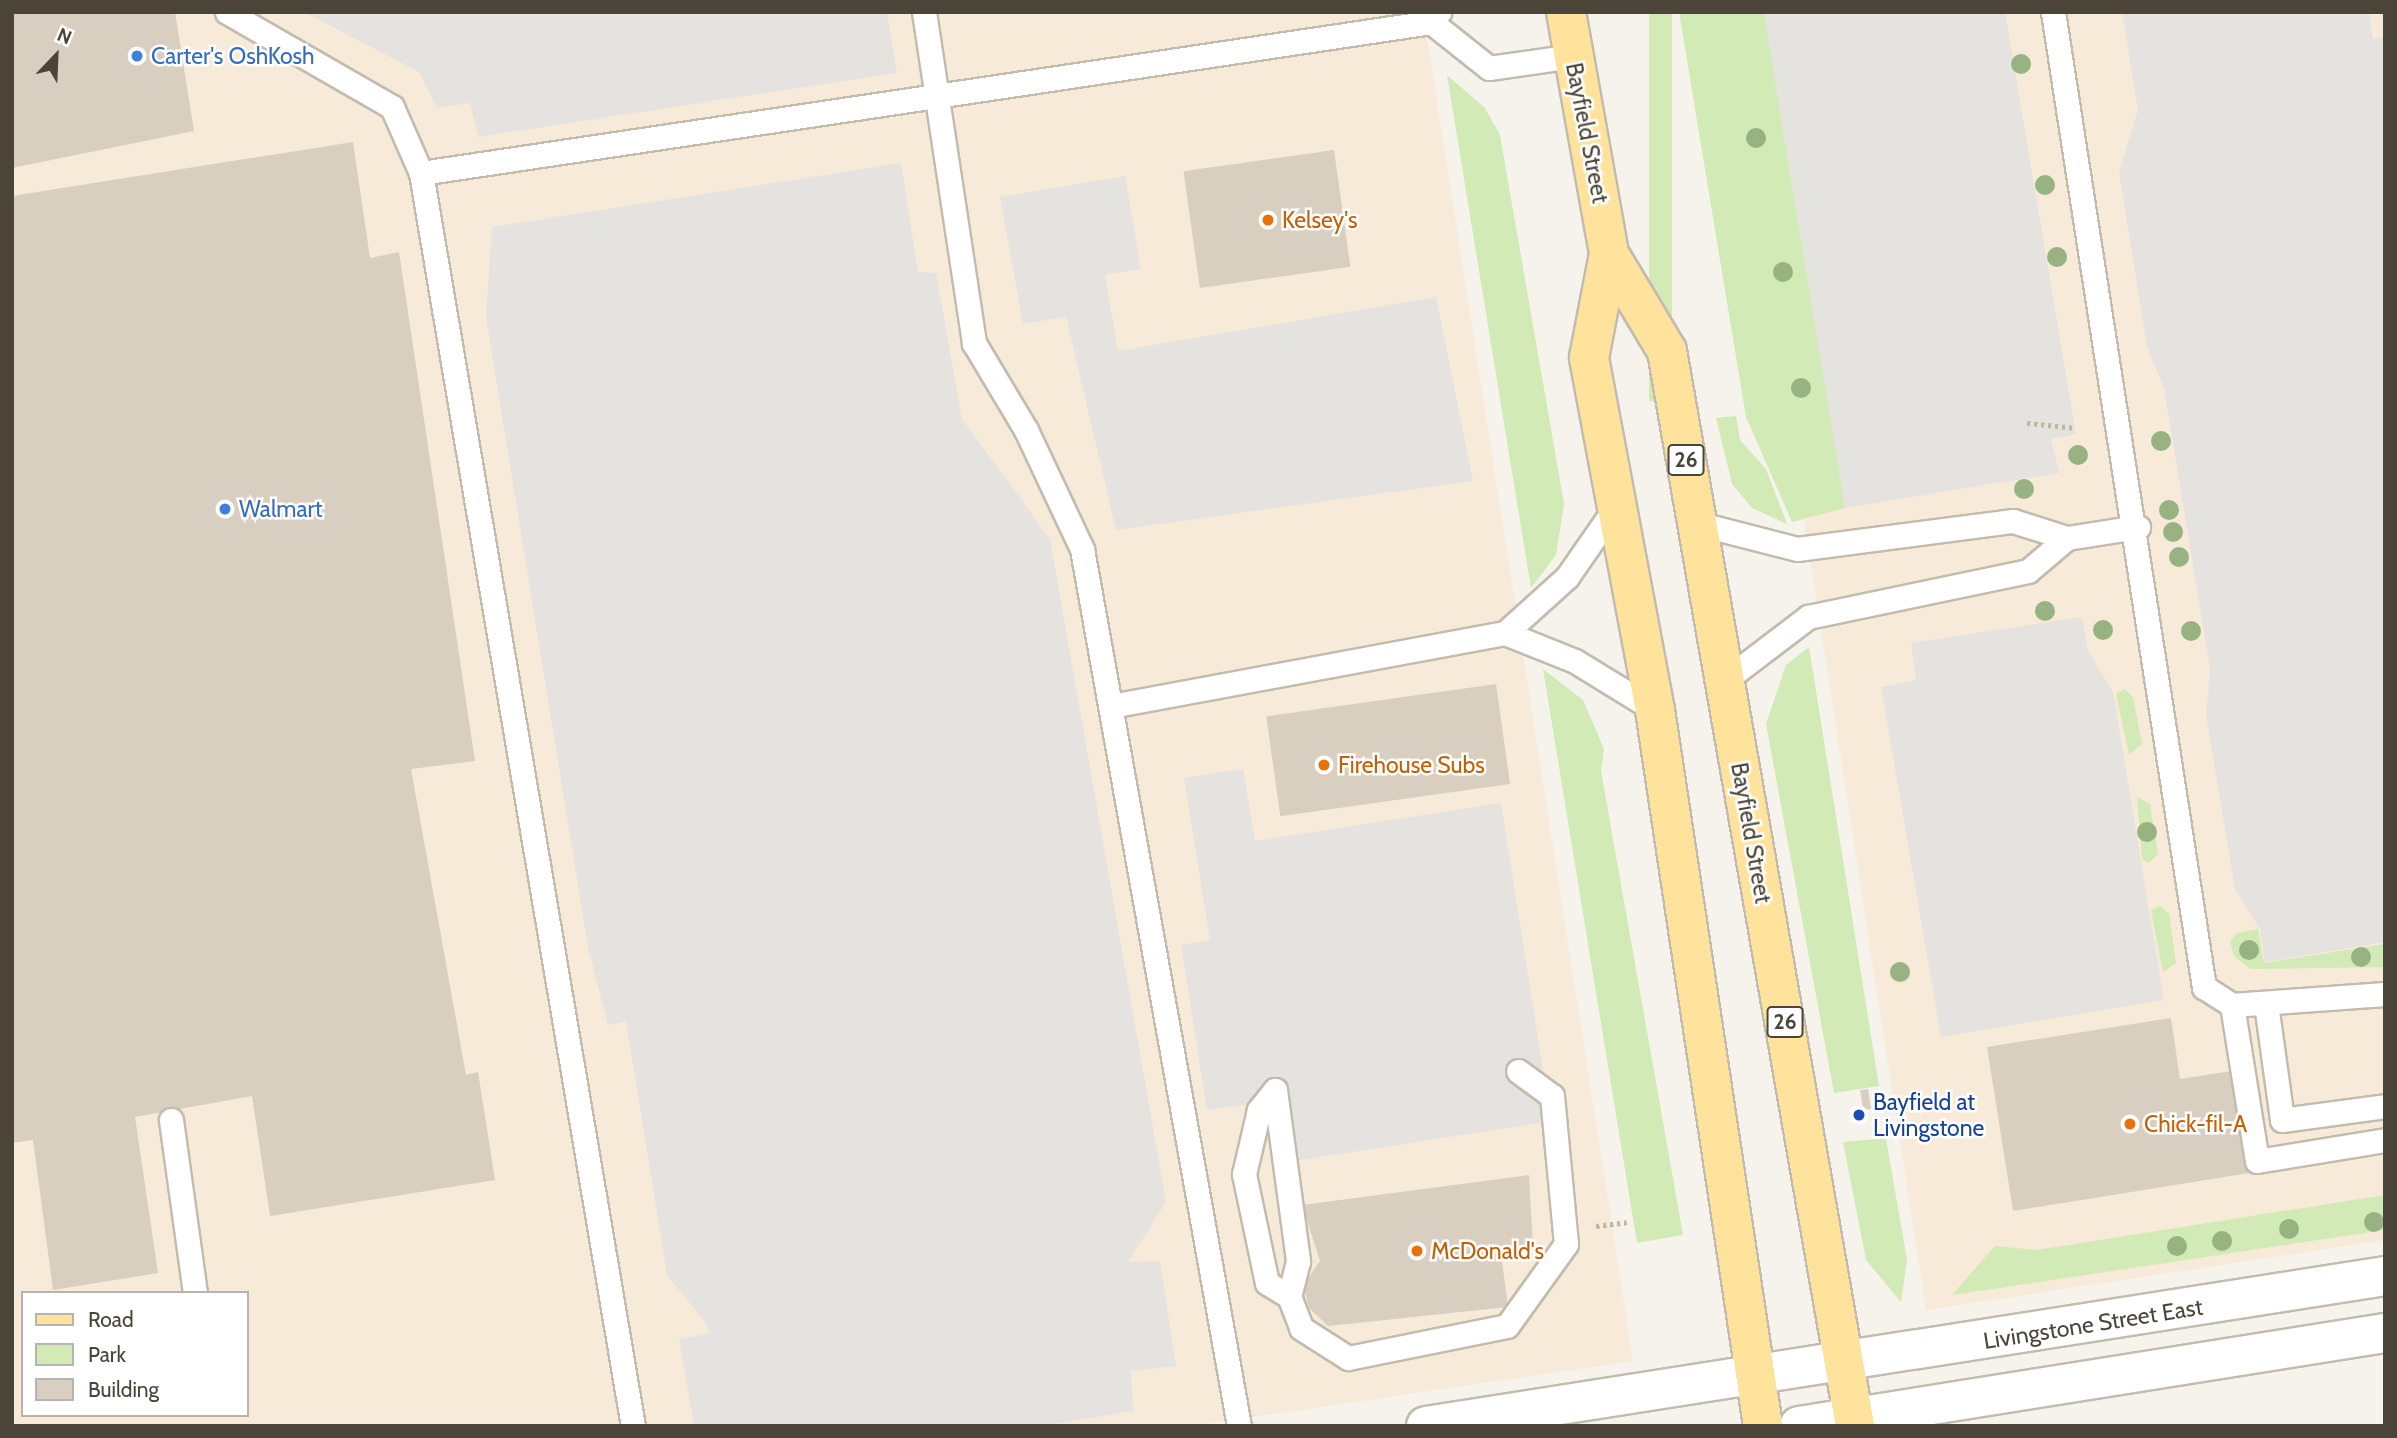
<!DOCTYPE html>
<html>
<head>
<meta charset="utf-8">
<style>
  body { margin:0 }
  #map { position:relative; width:2397px; height:1438px; overflow:hidden; background:#f6f3ec; font-family:Cabin,sans-serif }
  div>[style] { position:absolute }
  .commercial>* { inset:0; background:#f7ead8 }
  .green>* { inset:0; background:#d2eab5; transform-origin:0 0 }
  .parking>* { inset:0; background:#e5e3e0 }
  .building>* { inset:0; background:#d8cfc1; transform-origin:0 0 }
  .path>* { height:4.5px; margin-top:-2.25px; transform-origin:0; background:repeating-linear-gradient(90deg,#c4b79f 0 3.5px,transparent 0 7px) }
  .roads { filter:drop-shadow(2px 0 #c2bbae) drop-shadow(-2px 0 #c2bbae) drop-shadow(0 2px #c2bbae) drop-shadow(0 -2px #c2bbae) }
  .service>* { height:23px; margin:-11.5px; padding:0 11.5px; transform-origin:11.5px; border-radius:11.5px; background:#fff }
  .tertiary>* { height:38px; margin:-19px; padding:0 19px; transform-origin:19px; border-radius:19px; background:#fff }
  .primary>* { height:38px; margin:-19px; padding:0 19px; transform-origin:19px; border-radius:19px; background:#ffe39c }
  .trees>* { width:20px; height:20px; margin:-10px; border-radius:50%; background:#97b381 }
  .dots>* { width:19px; height:19px; translate:-50% -50%; box-sizing:border-box; border:4px solid #fff; border-radius:50% }
  span { translate:-50% -50%; white-space:nowrap; text-align:center; line-height:1.15; -webkit-text-stroke:5px #fff; paint-order:stroke }
  .shield-label span { padding:2px 5px; background:#fff; border:2px solid; border-radius:5px; -webkit-text-stroke-width:0 }
  .shield-label { font-size:21px; color:#4b4439; font-weight:700 }
  .shop-label { font-size:23px; color:#366cbe }
  .left { translate:0 -50%; text-align:left }
  .street-label { font-size:23px; color:#4b4439 }
  .food-label { font-size:23px; color:#c56008 }
  .transit-label { font-size:23px; color:#164399 }
  .frame { position:absolute; inset:0; border:14px solid #4b4439; pointer-events:none }
  .legend { position:absolute; left:21px; top:1291px; width:228px; height:126px; box-sizing:border-box; background:#fff; border:2px solid #b7b4b0; margin:0; padding:9px 12px; list-style:none; font-size:21px; color:#4b4439 }
  .legend li { display:flex; align-items:center; gap:14px; height:35px }
  .legend b { width:35px; border:2px solid #b7b4b0 }
  .north { position:absolute; left:21px; top:21px; width:70px; height:70px; -webkit-text-stroke:5px #fff; paint-order:stroke; rotate:23deg; font-size:19px; font-weight:700; line-height:28px; text-align:center; color:#4b4439 }
  .north::after { content:''; display:block; margin:auto; width:24px; height:32px; background:#4b4439; clip-path:polygon(50% 0,100% 100%,50% 72%,0 100%) }
</style>
</head>
<body>
<div id="map">
  <div class="commercial">
    <i style="clip-path:polygon(evenodd,12px 12px,1423px 12px,1633px 1361px,1192px 1426px,12px 1426px,12px 12px,23px 1293px,247px 1293px,247px 1415px,23px 1415px,23px 1293px)"></i>
    <i style="clip-path:polygon(1700px 12px,2385px 12px,2385px 1240px,1926px 1310px,1794px 453px)"></i>
  </div>
  <div class="green">
    <i style="left:1649px;top:12px;width:23px;height:389px"></i>
    <i style="clip-path:polygon(1679px 12px,1764px 12px,1845px 508px,1792px 522px,1746px 417px)"></i>
    <i style="clip-path:polygon(1447px 75px,1485px 108px,1500px 135px,1564px 504px,1556px 555px,1531px 588px)"></i>
    <i style="clip-path:polygon(1736px 416px,1740px 440px,1766px 469px,1787px 524px,1752px 508px,1732px 484px,1716px 418px)"></i>
    <i style="clip-path:polygon(1809px 647px,1879px 1086px,1834px 1093px,1766px 724px,1786px 665px)"></i>
    <i style="clip-path:polygon(1543px 669px,1583px 700px,1604px 749px,1601px 771px,1683px 1235px,1637px 1243px)"></i>
    <i style="clip-path:polygon(2124px 689px,2133px 697px,2142px 744px,2129px 755px,2116px 694px)"></i>
    <i style="clip-path:polygon(2137px 797px,2150px 804px,2158px 854px,2149px 863px,2142px 859px)"></i>
    <i style="clip-path:polygon(2160px 906px,2169px 913px,2176px 963px,2163px 972px,2151px 910px)"></i>
    <i style="clip-path:polygon(2258px 929px,2264px 963px,2385px 944px,2385px 967px,2251px 969px,2234px 956px,2230px 942px,2237px 933px)"></i>
    <i style="clip-path:polygon(1886px 1138px,1907px 1260px,1901px 1302px,1866px 1260px,1843px 1142px)"></i>
    <i style="clip-path:polygon(2385px 1195px,2385px 1230px,1952px 1295px,1995px 1246px,2037px 1250px)"></i>
  </div>
  <div class="parking">
    <i style="clip-path:polygon(304px 12px,887px 12px,897px 73px,478px 137px,470px 103px,437px 108px,419px 72px)"></i>
    <i style="clip-path:polygon(1764px 12px,2005px 12px,2076px 434px,2051px 439px,2059px 473px,1845px 508px)"></i>
    <i style="clip-path:polygon(2122px 12px,2369px 12px,2373px 39px,2385px 37px,2385px 942px,2265px 962px,2260px 929px,2235px 889px,2206px 715px,2210px 669px,2164px 388px,2147px 347px,2119px 172px,2138px 110px)"></i>
    <i style="clip-path:polygon(901px 163px,918px 272px,936px 273px,962px 419px,1050px 539px,1166px 1202px,1128px 1262px,1160px 1261px,1176px 1366px,1131px 1371px,1133px 1411px,1043px 1426px,694px 1426px,679px 1339px,708px 1334px,709px 1327px,667px 1275px,626px 1021px,608px 1025px,588px 947px,486px 317px,492px 227px)"></i>
    <i style="clip-path:polygon(1125px 176px,1141px 269px,1105px 275px,1118px 351px,1436px 297px,1473px 481px,1116px 530px,1066px 317px,1023px 324px,1000px 197px)"></i>
    <i style="clip-path:polygon(2082px 617px,2088px 651px,2113px 692px,2164px 1000px,1941px 1037px,1881px 687px,1916px 680px,1911px 643px)"></i>
    <i style="clip-path:polygon(1243px 769px,1255px 841px,1501px 803px,1551px 1121px,1282px 1163px,1272px 1101px,1207px 1110px,1181px 945px,1210px 940px,1184px 778px)"></i>
  </div>
  <div class="building">
    <i style="clip-path:polygon(12px 12px,175px 12px,194px 131px,12px 168px)"></i>
    <i style="clip-path:polygon(353px 142px,370px 258px,399px 252px,475px 761px,411px 769px,466px 1075px,478px 1072px,495px 1180px,270px 1216px,252px 1096px,135px 1117px,158px 1273px,53px 1290px,33px 1140px,12px 1143px,12px 196px)"></i>
    <i style="left:1334px;top:150px;width:118px;height:152px;rotate:82deg"></i>
    <i style="left:1496px;top:684px;width:101px;height:232px;rotate:82deg"></i>
    <i style="clip-path:polygon(2171px 1018px,2180px 1079px,2251px 1068px,2268px 1170px,2013px 1211px,1987px 1047px)"></i>
    <i style="left:1868px;top:1089px;width:20px;height:8px;rotate:81deg"></i>
    <i style="clip-path:polygon(1529px 1175px,1533px 1248px,1501px 1253px,1508px 1307px,1328px 1326px,1309px 1308px,1303px 1285px,1320px 1261px,1302px 1205px)"></i>
  </div>
  <div class="path">
    <i style="left:2027px;top:423px;width:49px;rotate:5.8deg"></i>
    <i style="left:1596px;top:1226px;width:31px;rotate:-7deg"></i>
  </div>
  <div class="roads">
    <div class="service">
      <i style="left:227px;top:12px;width:190px;rotate:29.9deg"></i>
      <i style="left:392px;top:107px;width:72px;rotate:66.3deg"></i>
      <i style="left:421px;top:173px;width:1271px;rotate:80.4deg"></i>
      <i style="left:924px;top:12px;width:335px;rotate:81.4deg"></i>
      <i style="left:974px;top:343px;width:101px;rotate:59.1deg"></i>
      <i style="left:1026px;top:430px;width:132px;rotate:64.8deg"></i>
      <i style="left:1082px;top:549px;width:891px;rotate:79.85deg"></i>
      <i style="left:2053px;top:12px;width:987px;rotate:81.2deg"></i>
      <i style="left:2204px;top:987px;width:33px;rotate:33deg"></i>
      <i style="left:2232px;top:1005px;width:153px;rotate:-4.1deg"></i>
      <i style="left:1431px;top:22px;width:74px;rotate:38.4deg"></i>
      <i style="left:1489px;top:68px;width:84px;rotate:-8.2deg"></i>
      <i style="left:421px;top:173px;width:1021px;rotate:-8.5deg"></i>
      <i style="left:1431px;top:22px;width:13px;rotate:-51deg"></i>
      <i style="left:1696px;top:523px;width:104px;rotate:14.4deg"></i>
      <i style="left:1797px;top:549px;width:218px;rotate:-7.4deg"></i>
      <i style="left:2013px;top:521px;width:57px;rotate:17.5deg"></i>
      <i style="left:2067px;top:538px;width:72px;rotate:-8.8deg"></i>
      <i style="left:1505px;top:633px;width:75px;rotate:21.8deg"></i>
      <i style="left:1575px;top:661px;width:94px;rotate:31.5deg"></i>
      <i style="left:1724px;top:681px;width:106px;rotate:-37.3deg"></i>
      <i style="left:1808px;top:617px;width:225px;rotate:-11.8deg"></i>
      <i style="left:2028px;top:571px;width:51px;rotate:-40.2deg"></i>
      <i style="left:1111px;top:706px;width:401px;rotate:-10.5deg"></i>
      <i style="left:1505px;top:633px;width:84px;rotate:-42.1deg"></i>
      <i style="left:1567px;top:577px;width:84px;rotate:-55.2deg"></i>
      <i style="left:2266px;top:1004px;width:117px;rotate:82.1deg"></i>
      <i style="left:2282px;top:1120px;width:104px;rotate:-7.7deg"></i>
      <i style="left:2232px;top:1005px;width:158px;rotate:80.9deg"></i>
      <i style="left:2257px;top:1161px;width:130px;rotate:-9.3deg"></i>
      <i style="left:1275px;top:1090px;width:26px;rotate:129deg"></i>
      <i style="left:1259px;top:1110px;width:66px;rotate:103.2deg"></i>
      <i style="left:1244px;top:1174px;width:111px;rotate:78.1deg"></i>
      <i style="left:1267px;top:1283px;width:26px;rotate:31deg"></i>
      <i style="left:1289px;top:1296px;width:34px;rotate:69deg"></i>
      <i style="left:1301px;top:1328px;width:56px;rotate:32.6deg"></i>
      <i style="left:1348px;top:1358px;width:162px;rotate:-11.4deg"></i>
      <i style="left:1507px;top:1326px;width:101px;rotate:-54.3deg"></i>
      <i style="left:1566px;top:1244px;width:149px;rotate:-95.4deg"></i>
      <i style="left:1552px;top:1096px;width:42px;rotate:-143.7deg"></i>
      <i style="left:1275px;top:1090px;width:173px;rotate:82.3deg"></i>
      <i style="left:1298px;top:1261px;width:36px;rotate:104deg"></i>
      <i style="left:171px;top:1120px;width:175px;rotate:82.1deg"></i>
    </div>
    <div class="tertiary">
      <i style="left:1426px;top:1426px;width:971px;rotate:-8.89deg"></i>
      <i style="left:1799px;top:1426px;width:593px;rotate:-9.02deg"></i>
    </div>
    <div class="primary">
      <i style="left:1566px;top:12px;width:246px;rotate:79.9deg"></i>
      <i style="left:1609px;top:254px;width:113px;rotate:59.1deg"></i>
      <i style="left:1667px;top:351px;width:1091px;rotate:80.08deg"></i>
      <i style="left:1609px;top:254px;width:106px;rotate:100.9deg"></i>
      <i style="left:1589px;top:358px;width:358px;rotate:79.4deg"></i>
      <i style="left:1655px;top:710px;width:724px;rotate:81.42deg"></i>
    </div>
  </div>
  <div class="trees">
    <i style="left:2021px;top:64px"></i>
    <i style="left:1756px;top:138px"></i>
    <i style="left:2045px;top:185px"></i>
    <i style="left:2057px;top:257px"></i>
    <i style="left:1783px;top:272px"></i>
    <i style="left:1801px;top:388px"></i>
    <i style="left:2161px;top:441px"></i>
    <i style="left:2078px;top:455px"></i>
    <i style="left:2024px;top:489px"></i>
    <i style="left:2169px;top:510px"></i>
    <i style="left:2173px;top:532px"></i>
    <i style="left:2179px;top:557px"></i>
    <i style="left:2045px;top:611px"></i>
    <i style="left:2103px;top:630px"></i>
    <i style="left:2191px;top:631px"></i>
    <i style="left:2147px;top:832px"></i>
    <i style="left:2249px;top:950px"></i>
    <i style="left:2361px;top:957px"></i>
    <i style="left:1900px;top:972px"></i>
    <i style="left:2374px;top:1222px"></i>
    <i style="left:2289px;top:1229px"></i>
    <i style="left:2222px;top:1241px"></i>
    <i style="left:2177px;top:1246px"></i>
  </div>
  <div class="dots">
    <i style="left:137px;top:56px;background:#3f7fe0"></i>
    <i style="left:1268px;top:220px;background:#e8710a"></i>
    <i style="left:225px;top:509px;background:#3f7fe0"></i>
    <i style="left:1324px;top:765px;background:#e8710a"></i>
    <i style="left:1859px;top:1115px;background:#1a4fb4"></i>
    <i style="left:2130px;top:1124px;background:#e8710a"></i>
    <i style="left:1417px;top:1251px;background:#e8710a"></i>
  </div>
  <div class="shield-label">
    <span style="left:1686px;top:460px">26</span>
    <span style="left:1785px;top:1022px">26</span>
  </div>
  <div class="shop-label">
    <span class="left" style="left:151px;top:56px">Carter's OshKosh</span>
    <span class="left" style="left:239px;top:509px">Walmart</span>
  </div>
  <div class="street-label">
    <span style="left:1587px;top:133px;rotate:79deg">Bayfield Street</span>
    <span style="left:1751px;top:833px;rotate:80deg">Bayfield Street</span>
    <span style="left:2093px;top:1324px;rotate:-9deg">Livingstone Street East</span>
  </div>
  <div class="food-label">
    <span class="left" style="left:1282px;top:220px">Kelsey's</span>
    <span class="left" style="left:1338px;top:765px">Firehouse Subs</span>
    <span class="left" style="left:2144px;top:1124px">Chick-fil-A</span>
    <span class="left" style="left:1431px;top:1251px">McDonald's</span>
  </div>
  <div class="transit-label">
    <span class="left" style="left:1873px;top:1115px">Bayfield at<br>Livingstone</span>
  </div>
  <div class="frame"></div>
  <ul class="legend">
  <li><b style="height:9px;background:#ffe39c"></b>Road</li>
  <li><b style="height:19px;background:#d2eab5"></b>Park</li>
  <li><b style="height:19px;background:#d8cfc1"></b>Building</li>
  </ul>
  <div class="north">N</div>
</div>
</body>
</html>
